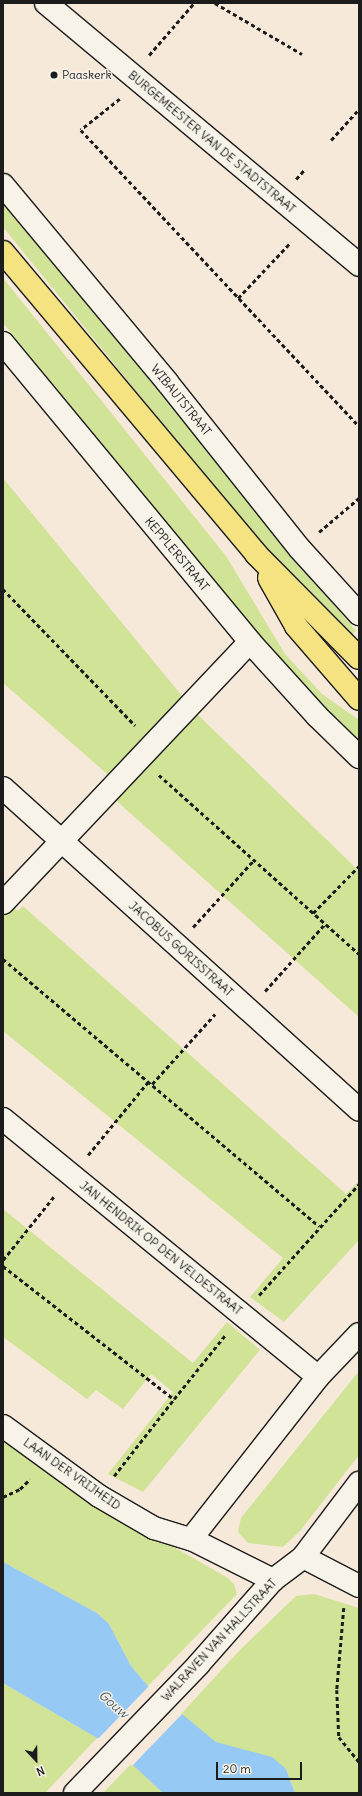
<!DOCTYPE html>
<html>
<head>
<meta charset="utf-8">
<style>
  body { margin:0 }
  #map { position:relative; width:362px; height:1796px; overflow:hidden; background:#f6e9da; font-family:Delius,sans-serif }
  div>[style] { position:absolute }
  .green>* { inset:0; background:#d0e397 }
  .water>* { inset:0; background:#96c9f3 }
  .pier>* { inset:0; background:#f6e9da }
  .path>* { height:2.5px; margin-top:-1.25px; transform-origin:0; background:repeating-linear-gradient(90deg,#1c1c1c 0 4px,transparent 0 7px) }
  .roads { filter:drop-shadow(1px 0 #1c1c1c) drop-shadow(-1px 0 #1c1c1c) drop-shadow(0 1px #1c1c1c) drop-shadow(0 -1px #1c1c1c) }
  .minor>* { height:22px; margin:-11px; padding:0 11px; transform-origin:11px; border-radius:11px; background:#f7f3e8 }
  .major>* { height:22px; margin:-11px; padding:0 11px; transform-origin:11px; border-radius:11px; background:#f5e382 }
  .dots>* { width:11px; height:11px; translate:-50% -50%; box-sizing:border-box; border:2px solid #f7f3e8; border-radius:50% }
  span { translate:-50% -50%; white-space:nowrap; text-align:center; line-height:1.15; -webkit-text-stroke:3px #f7f3e8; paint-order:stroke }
  .poi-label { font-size:12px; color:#1c1c1c }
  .left { translate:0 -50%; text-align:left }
  .street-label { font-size:12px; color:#1c1c1c }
  .water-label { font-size:13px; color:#475967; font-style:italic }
  .frame { position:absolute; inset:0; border:4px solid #1c1c1c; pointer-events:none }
  .north { position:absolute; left:16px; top:1740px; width:40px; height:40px; -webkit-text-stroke:3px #f7f3e8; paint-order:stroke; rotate:158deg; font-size:11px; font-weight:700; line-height:16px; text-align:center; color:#1c1c1c }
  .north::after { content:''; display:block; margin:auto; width:14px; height:18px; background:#1c1c1c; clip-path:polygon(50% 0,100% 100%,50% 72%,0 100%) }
  .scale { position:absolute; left:216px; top:1762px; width:86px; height:18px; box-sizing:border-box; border:2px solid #1c1c1c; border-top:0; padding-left:5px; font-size:12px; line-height:14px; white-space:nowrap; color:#1c1c1c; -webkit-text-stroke:3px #f7f3e8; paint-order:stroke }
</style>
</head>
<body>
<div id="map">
  <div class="green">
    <i style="clip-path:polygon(3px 202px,356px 631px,346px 640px,241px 520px,3px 227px)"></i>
    <i style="clip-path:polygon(3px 278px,226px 556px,285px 654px,322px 694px,359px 720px,359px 743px,327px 713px,270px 648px,3px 323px)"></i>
    <i style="clip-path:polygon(3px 478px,196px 713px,359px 871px,359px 1017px,111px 796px,121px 786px,3px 683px)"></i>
    <i style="clip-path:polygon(3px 897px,18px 911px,23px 906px,346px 1194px,359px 1181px,359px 1240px,284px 1322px,250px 1297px,283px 1258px,3px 1031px)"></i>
    <i style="clip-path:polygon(3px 1209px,193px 1363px,227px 1322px,260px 1350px,143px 1492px,108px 1474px,173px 1392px,151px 1374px,123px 1409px,96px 1390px,87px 1399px,3px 1337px)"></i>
    <i style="clip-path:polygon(359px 1371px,359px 1455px,300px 1531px,283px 1547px,248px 1543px,238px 1532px,241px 1518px)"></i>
    <i style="clip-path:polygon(3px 1436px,128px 1521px,228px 1578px,234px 1584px,237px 1594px,148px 1686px,131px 1666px,109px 1624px,97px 1613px,3px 1562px)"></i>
    <i style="clip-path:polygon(314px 1594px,359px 1608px,359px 1793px,295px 1793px,286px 1769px,216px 1742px,181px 1714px,238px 1652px,296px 1596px)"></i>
    <i style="clip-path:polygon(3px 1683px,97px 1738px,45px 1793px,3px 1793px)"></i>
    <i style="clip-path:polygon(132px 1763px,163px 1793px,103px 1793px)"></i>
  </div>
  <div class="water">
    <i style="clip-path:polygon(3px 1562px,97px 1613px,109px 1624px,131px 1666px,148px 1686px,216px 1742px,272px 1757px,286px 1769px,295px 1793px,163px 1793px,107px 1741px,97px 1738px,3px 1683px)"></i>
  </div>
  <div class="pier">
    <i style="clip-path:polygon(150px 1685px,183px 1713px,132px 1766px,106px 1743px,97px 1740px)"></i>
  </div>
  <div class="path">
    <i style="left:215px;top:3px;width:101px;rotate:30.4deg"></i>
    <i style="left:149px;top:55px;width:69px;rotate:-49.1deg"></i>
    <i style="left:120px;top:99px;width:50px;rotate:141.5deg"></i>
    <i style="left:81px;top:130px;width:406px;rotate:46.8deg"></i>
    <i style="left:331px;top:140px;width:42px;rotate:-47.9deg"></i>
    <i style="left:296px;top:179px;width:13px;rotate:-48deg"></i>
    <i style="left:238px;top:298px;width:77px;rotate:-46.6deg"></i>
    <i style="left:319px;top:532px;width:52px;rotate:-40.4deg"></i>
    <i style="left:3px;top:589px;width:190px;rotate:45.9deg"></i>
    <i style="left:159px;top:775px;width:268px;rotate:41.8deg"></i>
    <i style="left:313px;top:913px;width:66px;rotate:-45.6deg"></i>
    <i style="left:193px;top:927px;width:91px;rotate:-47.7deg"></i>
    <i style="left:3px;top:959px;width:414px;rotate:40.2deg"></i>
    <i style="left:265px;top:991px;width:90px;rotate:-48.2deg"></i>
    <i style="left:152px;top:1084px;width:94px;rotate:-48deg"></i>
    <i style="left:88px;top:1155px;width:94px;rotate:-50.6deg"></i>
    <i style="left:3px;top:1260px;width:83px;rotate:-51.3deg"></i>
    <i style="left:3px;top:1266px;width:217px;rotate:37.9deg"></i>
    <i style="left:174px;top:1399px;width:83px;rotate:-51.3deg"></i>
    <i style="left:259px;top:1295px;width:149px;rotate:-48deg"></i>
    <i style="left:114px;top:1476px;width:98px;rotate:-52.1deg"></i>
    <i style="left:3px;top:1497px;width:19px;rotate:-25deg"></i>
    <i style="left:20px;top:1489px;width:14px;rotate:-45deg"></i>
    <i style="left:344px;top:1608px;width:82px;rotate:94.9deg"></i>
    <i style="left:337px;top:1690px;width:47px;rotate:87.6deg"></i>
    <i style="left:339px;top:1737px;width:32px;rotate:51deg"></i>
  </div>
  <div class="roads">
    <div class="minor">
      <i style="left:46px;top:3px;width:408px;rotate:39.9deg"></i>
      <i style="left:3px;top:185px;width:256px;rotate:50.2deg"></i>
      <i style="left:167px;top:382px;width:213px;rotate:51.5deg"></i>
      <i style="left:300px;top:549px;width:88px;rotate:47.8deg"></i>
      <i style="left:3px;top:343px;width:388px;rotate:50.4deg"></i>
      <i style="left:250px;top:642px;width:100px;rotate:47.8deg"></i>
      <i style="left:317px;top:716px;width:59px;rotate:44.3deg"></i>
      <i style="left:3px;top:788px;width:480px;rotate:42.1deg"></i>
      <i style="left:3px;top:903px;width:359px;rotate:-46.6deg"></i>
      <i style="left:3px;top:1119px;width:407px;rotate:39.3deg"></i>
      <i style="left:3px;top:1426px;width:119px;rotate:36.1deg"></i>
      <i style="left:99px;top:1496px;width:64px;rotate:30.2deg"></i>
      <i style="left:154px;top:1528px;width:39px;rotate:17deg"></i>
      <i style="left:191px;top:1539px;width:92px;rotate:26.6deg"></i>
      <i style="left:191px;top:1539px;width:206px;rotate:-51.9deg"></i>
      <i style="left:318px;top:1377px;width:59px;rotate:-46.4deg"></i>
      <i style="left:303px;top:1557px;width:63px;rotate:27.4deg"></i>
      <i style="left:75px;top:1793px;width:178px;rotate:-46.1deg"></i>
      <i style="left:198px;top:1665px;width:113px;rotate:-48.6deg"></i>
      <i style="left:273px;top:1580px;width:38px;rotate:-37deg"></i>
      <i style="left:303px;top:1557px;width:93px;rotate:-52.9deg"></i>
    </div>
    <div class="major">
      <i style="left:3px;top:252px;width:394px;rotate:50deg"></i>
      <i style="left:256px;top:554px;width:146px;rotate:45.3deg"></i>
      <i style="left:269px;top:578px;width:55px;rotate:60.6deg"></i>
      <i style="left:296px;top:626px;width:96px;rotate:49.2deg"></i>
    </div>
  </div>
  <div class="dots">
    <i style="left:54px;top:75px;background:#1c1c1c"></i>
  </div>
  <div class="poi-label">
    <span class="left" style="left:62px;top:75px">Paaskerk</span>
  </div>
  <div class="street-label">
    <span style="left:212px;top:142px;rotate:40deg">BURGEMEESTER VAN DE STADTSTRAAT</span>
    <span style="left:181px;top:400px;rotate:51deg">WIBAUTSTRAAT</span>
    <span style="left:177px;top:554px;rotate:50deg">KEPPLERSTRAAT</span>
    <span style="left:181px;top:949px;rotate:42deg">JACOBUS GORISSTRAAT</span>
    <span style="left:161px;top:1248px;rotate:39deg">JAN HENDRIK OP DEN VELDESTRAAT</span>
    <span style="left:72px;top:1474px;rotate:35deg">LAAN DER VRIJHEID</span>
    <span style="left:219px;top:1640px;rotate:-47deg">WALRAVEN VAN HALLSTRAAT</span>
  </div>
  <div class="water-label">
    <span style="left:113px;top:1705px;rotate:41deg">Gouw</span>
  </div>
  <div class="frame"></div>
  <div class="north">N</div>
  <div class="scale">20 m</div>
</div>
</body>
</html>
